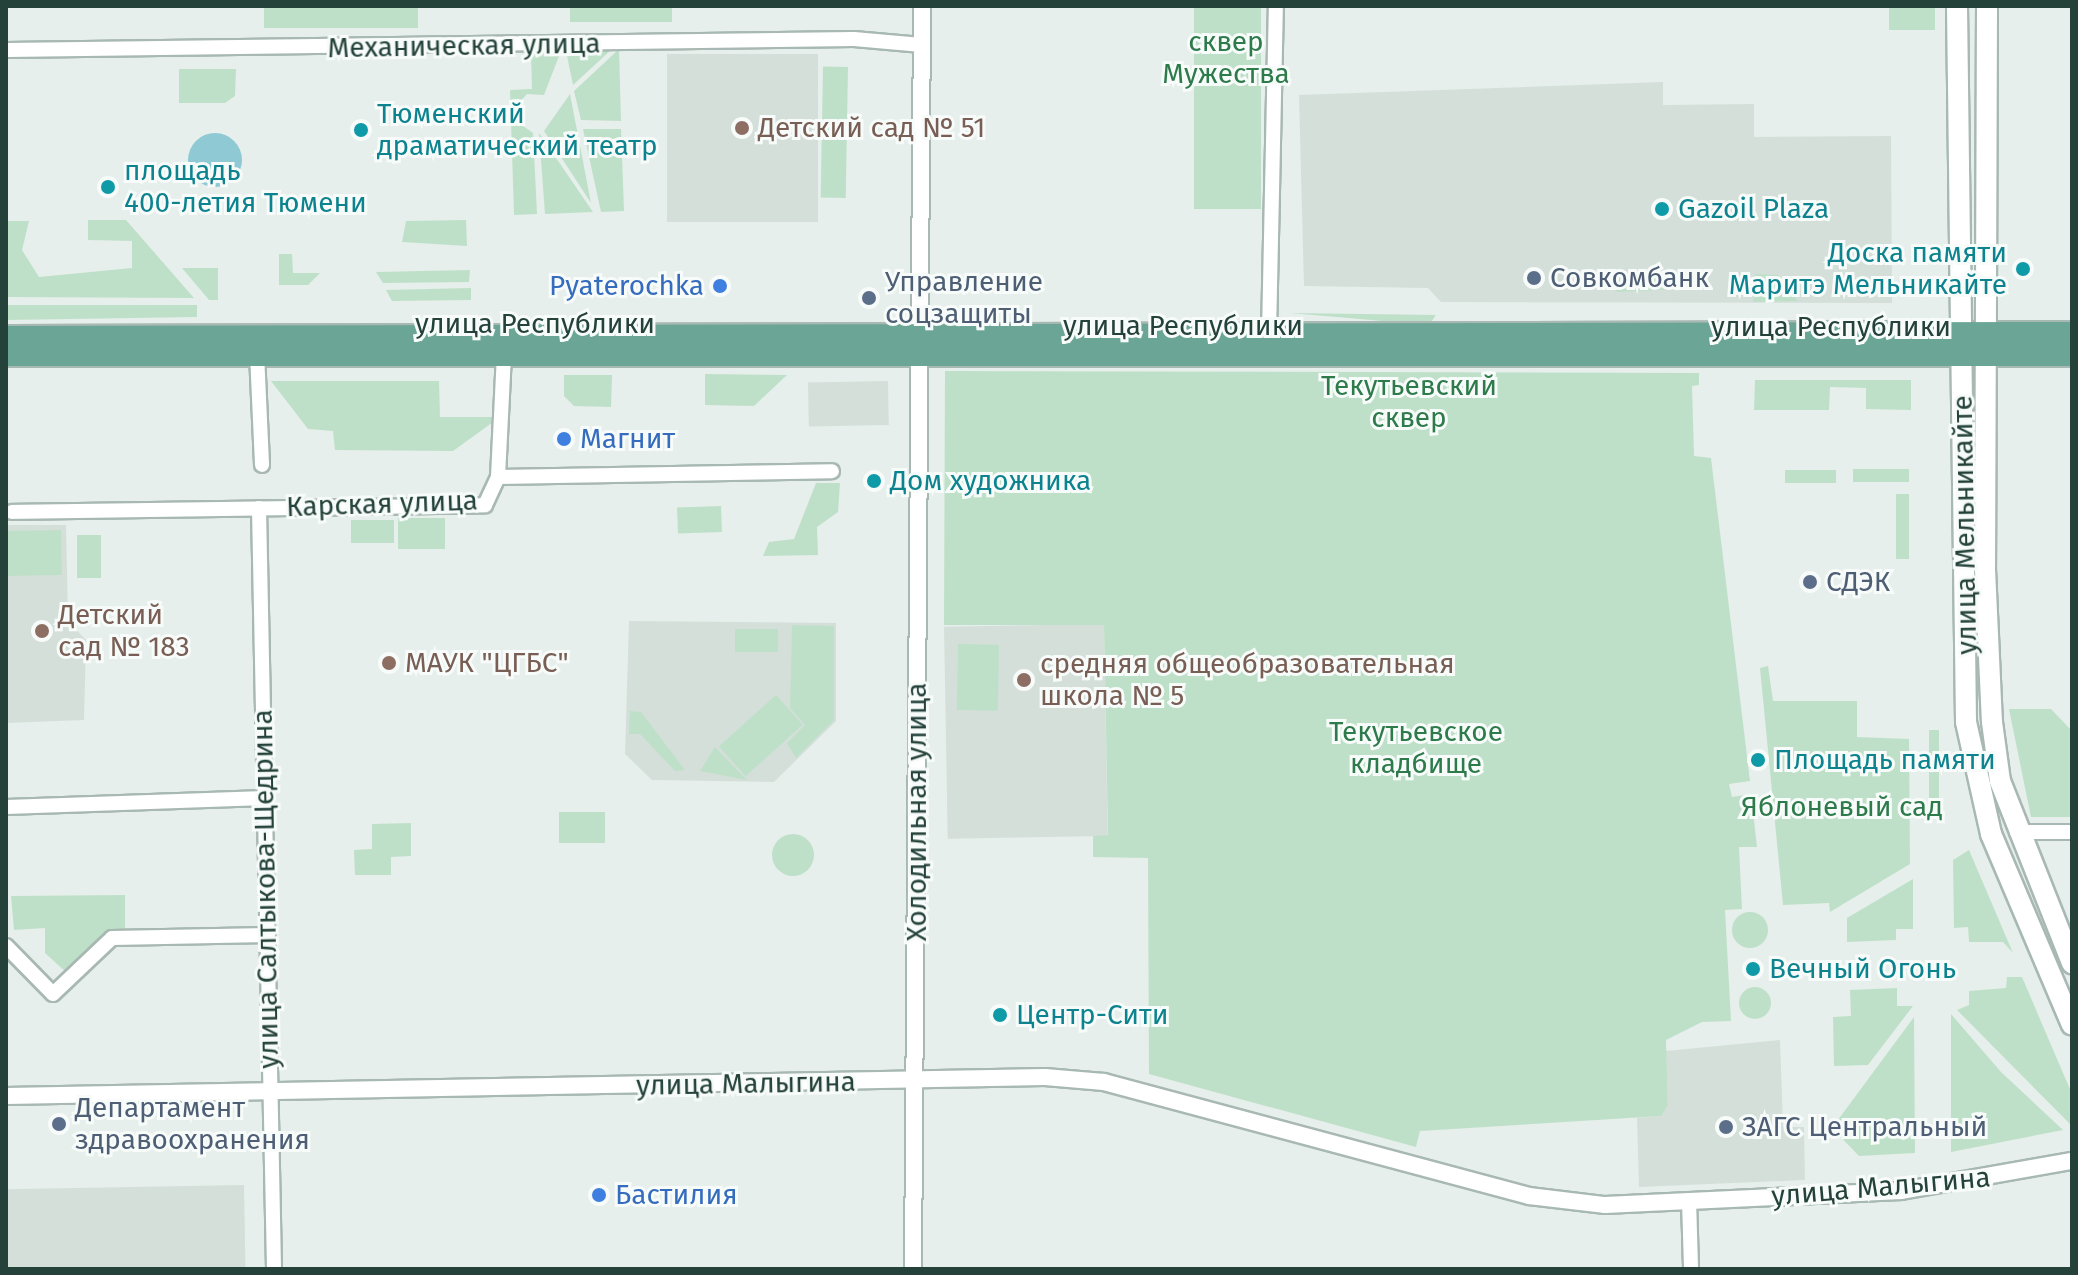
<!DOCTYPE html>
<html>
<head>
<meta charset="utf-8">
<style>
  body { margin:0 }
  #map { position:relative; width:2078px; height:1275px; overflow:hidden; background:#e6efeb; font-family:"Fira Sans",sans-serif }
  div>[style] { position:absolute }
  .built>* { inset:0; background:#d4dfda; transform-origin:0 0 }
  .green>* { inset:0; background:#bfe0c8; transform-origin:0 0 }
  .round { border-radius:50% }
  .water>* { inset:0; background:#8ec9d4 }
  .roads { filter:drop-shadow(2px 0 #a8b8b2) drop-shadow(-2px 0 #a8b8b2) drop-shadow(0 2px #a8b8b2) drop-shadow(0 -2px #a8b8b2) }
  .minor>* { height:14px; margin:-7px; padding:0 7px; transform-origin:7px; border-radius:7px; background:#fff }
  .tertiary>* { height:16px; margin:-8px; padding:0 8px; transform-origin:8px; border-radius:8px; background:#fff }
  .secondary>* { height:20px; margin:-10px; padding:0 10px; transform-origin:10px; border-radius:10px; background:#fff }
  .primary>* { height:22px; margin:-11px; padding:0 11px; transform-origin:11px; border-radius:11px; background:#6aa596 }
  .dots>* { width:22px; height:22px; translate:-50% -50%; box-sizing:border-box; border:4px solid #f7fbf9; border-radius:50% }
  span { translate:-50% -50%; white-space:nowrap; text-align:center; line-height:1.15; -webkit-text-stroke:6px #f7fbf9; paint-order:stroke }
  .park-label { font-size:28px; color:#2d7a4b }
  .street-label { font-size:28px; color:#24423a }
  .culture-label { font-size:28px; color:#0d838f }
  .left { translate:0 -50%; text-align:left }
  .right { translate:-100% -50%; text-align:right }
  .education-label { font-size:28px; color:#785e54 }
  .service-label { font-size:28px; color:#4e5e75 }
  .shop-label { font-size:28px; color:#366cbe }
  .frame { position:absolute; inset:0; border:8px solid #24423a; pointer-events:none }
</style>
</head>
<body>
<div id="map">
  <div class="built">
    <i style="left:667px;top:54px;width:151px;height:168px"></i>
    <i style="clip-path:polygon(1663px 82px,1663px 105px,1754px 104px,1754px 137px,1891px 136px,1892px 303px,1441px 302px,1428px 288px,1304px 286px,1299px 95px)"></i>
    <i style="left:888px;top:381px;width:44px;height:80px;rotate:89deg"></i>
    <i style="clip-path:polygon(6px 525px,66px 525px,68px 621px,86px 640px,84px 720px,6px 723px)"></i>
    <i style="clip-path:polygon(629px 621px,836px 623px,836px 721px,774px 782px,652px 780px,625px 754px)"></i>
    <i style="left:1104px;top:624px;width:212px;height:160px;rotate:89deg"></i>
    <i style="clip-path:polygon(1780px 1040px,1783px 1127px,1804px 1127px,1805px 1180px,1639px 1187px,1637px 1118px,1660px 1116px,1668px 1105px,1666px 1051px)"></i>
    <i style="left:244px;top:1185px;width:84px;height:238px;rotate:89deg"></i>
  </div>
  <div class="green">
    <i style="left:264px;top:6px;width:154px;height:22px"></i>
    <i style="left:570px;top:6px;width:102px;height:16px"></i>
    <i style="left:1194px;top:6px;width:67px;height:203px"></i>
    <i style="left:1889px;top:6px;width:46px;height:24px"></i>
    <i style="clip-path:polygon(612px 49px,573px 85px,566px 51px)"></i>
    <i style="clip-path:polygon(619px 49px,621px 121px,581px 120px,574px 91px)"></i>
    <i style="clip-path:polygon(561px 51px,544px 95px,527px 94px,516px 106px,516px 121px,533px 133px,537px 214px,514px 215px,510px 90px,532px 89px,531px 52px)"></i>
    <i style="left:848px;top:67px;width:131px;height:25px;rotate:91deg"></i>
    <i style="clip-path:polygon(179px 69px,236px 69px,235px 96px,225px 103px,179px 103px)"></i>
    <i style="clip-path:polygon(570px 94px,591px 203px,544px 131px)"></i>
    <i style="clip-path:polygon(583px 129px,621px 129px,624px 211px,601px 212px)"></i>
    <i style="clip-path:polygon(539px 133px,593px 212px,545px 214px)"></i>
    <i style="clip-path:polygon(88px 220px,126px 220px,194px 298px,6px 297px,6px 221px,29px 221px,22px 250px,39px 277px,132px 268px,132px 241px,88px 240px)"></i>
    <i style="clip-path:polygon(466px 220px,467px 246px,402px 242px,406px 221px)"></i>
    <i style="clip-path:polygon(279px 254px,292px 254px,293px 273px,320px 273px,308px 285px,279px 285px)"></i>
    <i style="clip-path:polygon(182px 268px,218px 268px,218px 300px,209px 300px)"></i>
    <i style="clip-path:polygon(470px 270px,469px 282px,383px 283px,376px 272px)"></i>
    <i style="clip-path:polygon(1622px 273px,1676px 279px,1678px 289px,1618px 292px,1609px 288px)"></i>
    <i style="clip-path:polygon(1755px 274px,1778px 275px,1798px 301px,1753px 302px)"></i>
    <i style="clip-path:polygon(471px 288px,471px 300px,392px 301px,386px 290px)"></i>
    <i style="clip-path:polygon(6px 305px,197px 305px,197px 317px,7px 320px)"></i>
    <i style="clip-path:polygon(1290px 313px,1436px 315px,1429px 325px)"></i>
    <i style="clip-path:polygon(945px 371px,1699px 373px,1699px 385px,1692px 386px,1694px 456px,1711px 458px,1750px 781px,1729px 784px,1732px 797px,1751px 794px,1757px 847px,1739px 847px,1742px 909px,1725px 910px,1731px 1021px,1702px 1022px,1666px 1040px,1668px 1105px,1661px 1116px,1420px 1131px,1416px 1147px,1149px 1074px,1148px 858px,1093px 857px,1093px 836px,1108px 835px,1104px 625px,944px 625px)"></i>
    <i style="clip-path:polygon(705px 374px,787px 375px,754px 406px,705px 405px)"></i>
    <i style="clip-path:polygon(564px 375px,612px 375px,611px 407px,574px 406px,564px 396px)"></i>
    <i style="clip-path:polygon(1755px 380px,1911px 380px,1911px 410px,1866px 409px,1866px 388px,1830px 387px,1829px 410px,1754px 410px)"></i>
    <i style="clip-path:polygon(271px 381px,439px 381px,440px 417px,500px 417px,453px 451px,335px 450px,333px 431px,308px 429px)"></i>
    <i style="left:1853px;top:469px;width:56px;height:13px"></i>
    <i style="left:1785px;top:470px;width:51px;height:13px"></i>
    <i style="clip-path:polygon(816px 483px,840px 483px,838px 512px,817px 527px,818px 555px,763px 556px,769px 542px,794px 539px)"></i>
    <i style="left:1896px;top:494px;width:13px;height:65px"></i>
    <i style="left:721px;top:506px;width:26px;height:44px;rotate:88deg"></i>
    <i style="left:398px;top:518px;width:47px;height:31px"></i>
    <i style="left:351px;top:520px;width:43px;height:23px"></i>
    <i style="left:61px;top:530px;width:45px;height:55px;rotate:89deg"></i>
    <i style="left:77px;top:535px;width:24px;height:43px"></i>
    <i style="clip-path:polygon(792px 625px,834px 626px,834px 720px,796px 758px,787px 743px,805px 725px,790px 708px)"></i>
    <i style="left:778px;top:629px;width:23px;height:43px;rotate:90deg"></i>
    <i style="left:958px;top:644px;width:41px;height:66px;rotate:1deg"></i>
    <i style="clip-path:polygon(1768px 666px,1773px 701px,1857px 701px,1857px 737px,1909px 739px,1910px 864px,1830px 912px,1829px 903px,1783px 905px,1760px 668px)"></i>
    <i style="left:776px;top:695px;width:40px;height:77px;rotate:48deg"></i>
    <i style="clip-path:polygon(2009px 709px,2051px 709px,2072px 731px,2072px 817px,2031px 817px)"></i>
    <i style="clip-path:polygon(630px 711px,641px 712px,685px 770px,675px 771px,640px 734px,629px 734px)"></i>
    <i style="left:1929px;top:730px;width:10px;height:69px"></i>
    <i style="clip-path:polygon(715px 747px,747px 780px,700px 771px)"></i>
    <i style="left:559px;top:812px;width:46px;height:31px"></i>
    <i style="clip-path:polygon(411px 823px,411px 856px,391px 857px,391px 875px,355px 875px,354px 850px,372px 849px,372px 824px)"></i>
    <i class="round" style="left:772px;top:834px;width:42px;height:42px"></i>
    <i style="clip-path:polygon(1969px 850px,2013px 953px,2003px 942px,1969px 942px,1968px 927px,1954px 928px,1953px 860px)"></i>
    <i style="clip-path:polygon(1913px 879px,1913px 929px,1896px 929px,1896px 940px,1847px 942px,1847px 918px)"></i>
    <i style="clip-path:polygon(125px 895px,125px 929px,68px 974px,45px 953px,45px 928px,14px 930px,11px 896px)"></i>
    <i class="round" style="left:1732px;top:912px;width:36px;height:36px"></i>
    <i style="clip-path:polygon(2007px 977px,2022px 977px,2072px 1094px,2072px 1126px,1957px 1010px,1969px 1005px,1969px 991px,2006px 988px)"></i>
    <i class="round" style="left:1739px;top:987px;width:32px;height:32px"></i>
    <i style="clip-path:polygon(1897px 988px,1897px 1006px,1913px 1006px,1868px 1065px,1834px 1066px,1833px 1017px,1851px 1016px,1850px 990px)"></i>
    <i style="clip-path:polygon(1951px 1014px,2001px 1072px,2063px 1130px,1951px 1152px)"></i>
    <i style="clip-path:polygon(1914px 1017px,1915px 1153px,1859px 1156px,1832px 1128px)"></i>
  </div>
  <div class="water">
    <i class="round" style="left:188px;top:133px;width:54px;height:54px"></i>
  </div>
  <div class="roads">
    <div class="minor">
      <i style="left:6px;top:50px;width:848px;rotate:-0.74deg"></i>
      <i style="left:854px;top:39px;width:68px;rotate:5deg"></i>
      <i style="left:1269px;top:334px;width:328px;rotate:-88.8deg"></i>
      <i style="left:257px;top:354px;width:111px;rotate:87.4deg"></i>
      <i style="left:498px;top:477px;width:124px;rotate:-87.2deg"></i>
      <i style="left:259px;top:508px;width:761px;rotate:88.87deg"></i>
      <i style="left:12px;top:512px;width:473px;rotate:-0.8deg"></i>
      <i style="left:485px;top:505px;width:31px;rotate:-65deg"></i>
      <i style="left:498px;top:477px;width:334px;rotate:-1deg"></i>
      <i style="left:6px;top:807px;width:259px;rotate:-2deg"></i>
      <i style="left:2017px;top:832px;width:55px"></i>
      <i style="left:6px;top:946px;width:67px;rotate:45.6deg"></i>
      <i style="left:53px;top:994px;width:81px;rotate:-43.5deg"></i>
      <i style="left:112px;top:938px;width:156px;rotate:-1.1deg"></i>
      <i style="left:1689px;top:1200px;width:69px;rotate:88.3deg"></i>
    </div>
    <div class="tertiary">
      <i style="left:6px;top:1096px;width:1039px;rotate:-1.05deg"></i>
      <i style="left:1045px;top:1077px;width:59px;rotate:4.8deg"></i>
      <i style="left:1104px;top:1082px;width:440px;rotate:15deg"></i>
      <i style="left:1529px;top:1196px;width:77px;rotate:6.8deg"></i>
      <i style="left:1605px;top:1205px;width:296px;rotate:-2.7deg"></i>
      <i style="left:1901px;top:1191px;width:174px;rotate:-10deg"></i>
      <i style="left:913px;top:1269px;width:1263px;rotate:-89.59deg"></i>
    </div>
    <div class="secondary">
      <i style="left:1957px;top:6px;width:716px;rotate:89.28deg"></i>
      <i style="left:1966px;top:722px;width:115px;rotate:77.4deg"></i>
      <i style="left:1991px;top:834px;width:207px;rotate:67deg"></i>
      <i style="left:1987px;top:6px;width:563px;rotate:90.2deg"></i>
      <i style="left:1985px;top:569px;width:153px;rotate:87.4deg"></i>
      <i style="left:1992px;top:722px;width:60px;rotate:82.3deg"></i>
      <i style="left:2000px;top:781px;width:196px;rotate:68.4deg"></i>
    </div>
    <div class="primary">
      <i style="left:6px;top:337px;width:2066px;rotate:-0.11deg"></i>
      <i style="left:6px;top:355px;width:2066px"></i>
    </div>
  </div>
  <div class="dots">
    <i style="left:742px;top:128px;background:#8d6e63"></i>
    <i style="left:361px;top:130px;background:#0f9aa8"></i>
    <i style="left:108px;top:187px;background:#0f9aa8"></i>
    <i style="left:1662px;top:209px;background:#0f9aa8"></i>
    <i style="left:2023px;top:269px;background:#0f9aa8"></i>
    <i style="left:1534px;top:278px;background:#5c6f8a"></i>
    <i style="left:720px;top:286px;background:#3f7fe0"></i>
    <i style="left:869px;top:298px;background:#5c6f8a"></i>
    <i style="left:564px;top:439px;background:#3f7fe0"></i>
    <i style="left:874px;top:481px;background:#0f9aa8"></i>
    <i style="left:1810px;top:582px;background:#5c6f8a"></i>
    <i style="left:42px;top:631px;background:#8d6e63"></i>
    <i style="left:389px;top:663px;background:#8d6e63"></i>
    <i style="left:1024px;top:680px;background:#8d6e63"></i>
    <i style="left:1758px;top:760px;background:#0f9aa8"></i>
    <i style="left:1753px;top:969px;background:#0f9aa8"></i>
    <i style="left:1000px;top:1015px;background:#0f9aa8"></i>
    <i style="left:59px;top:1124px;background:#5c6f8a"></i>
    <i style="left:1726px;top:1127px;background:#5c6f8a"></i>
    <i style="left:599px;top:1195px;background:#3f7fe0"></i>
  </div>
  <div class="park-label">
    <span style="left:1226px;top:58px">сквер<br>Мужества</span>
    <span style="left:1409px;top:402px">Текутьевский<br>сквер</span>
    <span style="left:1416px;top:748px">Текутьевское<br>кладбище</span>
    <span style="left:1842px;top:807px">Яблоневый сад</span>
  </div>
  <div class="street-label">
    <span style="left:464px;top:46px;rotate:-1deg">Механическая улица</span>
    <span style="left:535px;top:324px">улица Республики</span>
    <span style="left:1183px;top:326px">улица Республики</span>
    <span style="left:1831px;top:327px">улица Республики</span>
    <span style="left:382px;top:504px;rotate:-2deg">Карская улица</span>
    <span style="left:1965px;top:525px;rotate:-91deg">улица Мельникайте</span>
    <span style="left:917px;top:812px;rotate:-90deg">Холодильная улица</span>
    <span style="left:266px;top:889px;rotate:-91deg">улица Салтыкова-Щедрина</span>
    <span style="left:746px;top:1084px;rotate:-1deg">улица Малыгина</span>
    <span style="left:1881px;top:1187px;rotate:-5deg">улица Малыгина</span>
  </div>
  <div class="culture-label">
    <span class="left" style="left:377px;top:130px">Тюменский<br>драматический театр</span>
    <span class="left" style="left:124px;top:187px">площадь<br>400-летия Тюмени</span>
    <span class="left" style="left:1678px;top:209px">Gazoil Plaza</span>
    <span class="right" style="left:2007px;top:269px">Доска памяти<br>Маритэ Мельникайте</span>
    <span class="left" style="left:890px;top:481px">Дом художника</span>
    <span class="left" style="left:1774px;top:760px">Площадь памяти</span>
    <span class="left" style="left:1769px;top:969px">Вечный Огонь</span>
    <span class="left" style="left:1016px;top:1015px">Центр-Сити</span>
  </div>
  <div class="education-label">
    <span class="left" style="left:758px;top:128px">Детский сад № 51</span>
    <span class="left" style="left:58px;top:631px">Детский<br>сад № 183</span>
    <span class="left" style="left:405px;top:663px">МАУК "ЦГБС"</span>
    <span class="left" style="left:1040px;top:680px">средняя общеобразовательная<br>школа № 5</span>
  </div>
  <div class="service-label">
    <span class="left" style="left:1550px;top:278px">Совкомбанк</span>
    <span class="left" style="left:885px;top:298px">Управление<br>соцзащиты</span>
    <span class="left" style="left:1826px;top:582px">СДЭК</span>
    <span class="left" style="left:75px;top:1124px">Департамент<br>здравоохранения</span>
    <span class="left" style="left:1742px;top:1127px">ЗАГС Центральный</span>
  </div>
  <div class="shop-label">
    <span class="right" style="left:704px;top:286px">Pyaterochka</span>
    <span class="left" style="left:580px;top:439px">Магнит</span>
    <span class="left" style="left:615px;top:1195px">Бастилия</span>
  </div>
  <div class="frame"></div>
</div>
</body>
</html>
